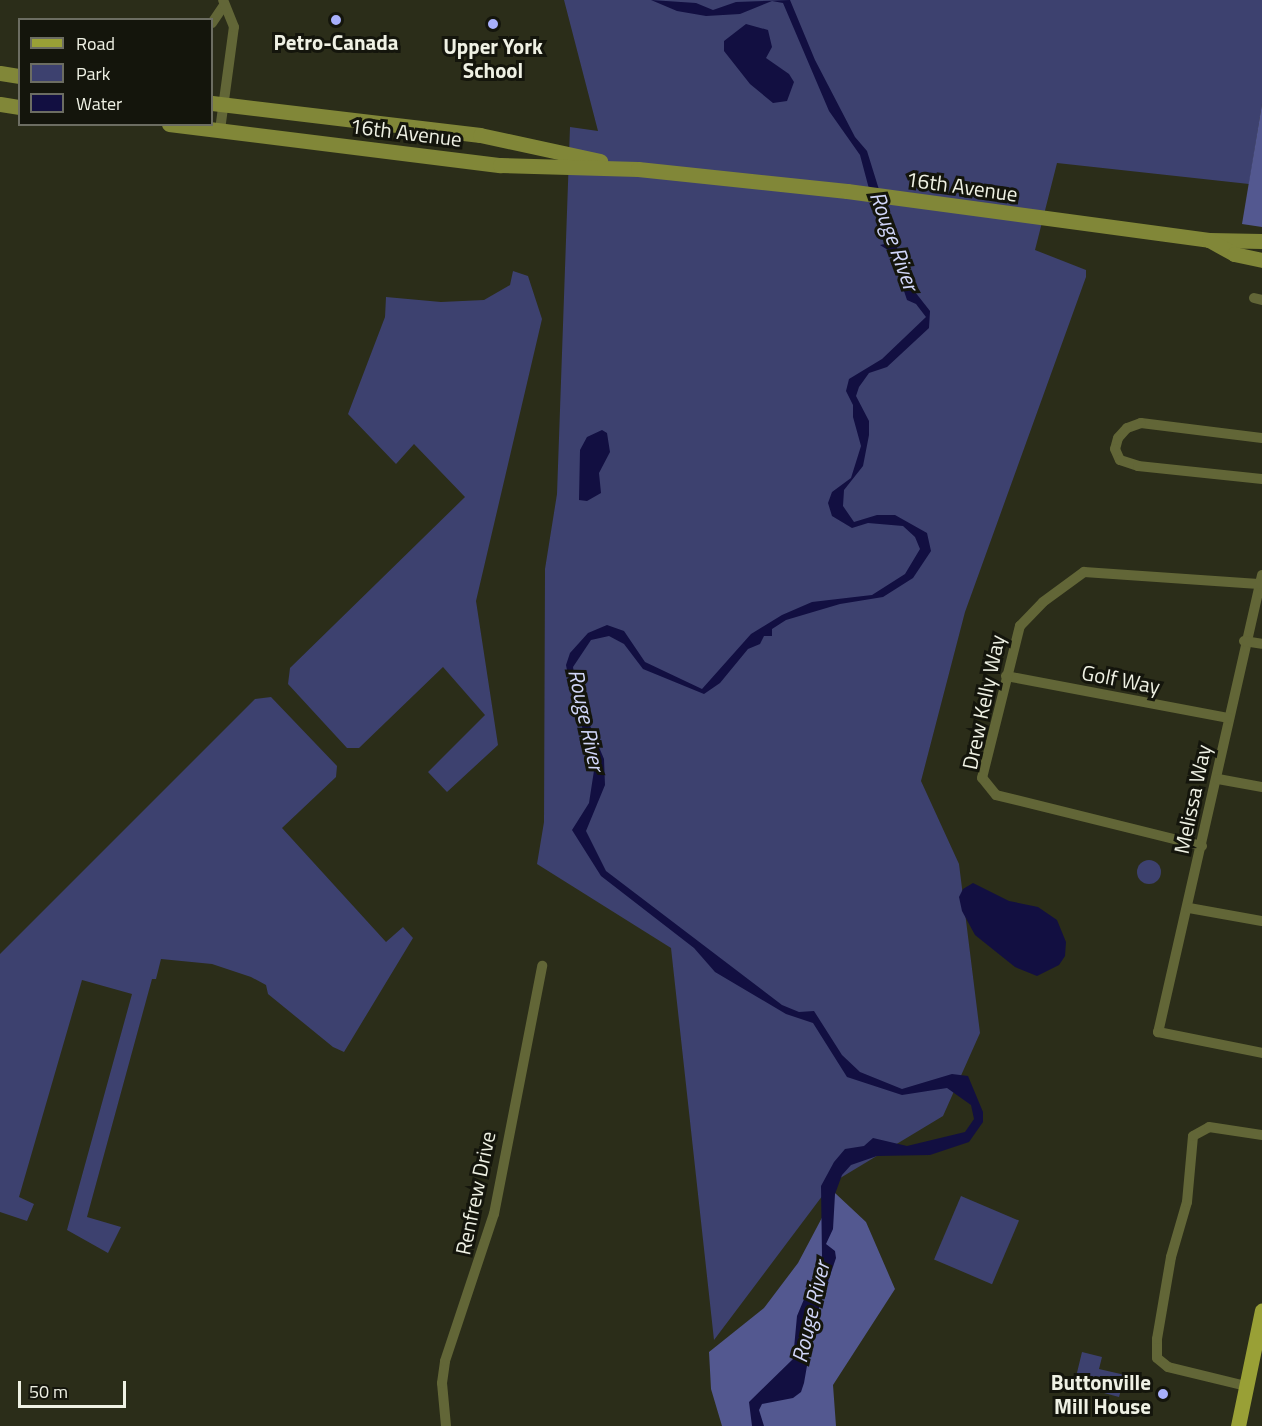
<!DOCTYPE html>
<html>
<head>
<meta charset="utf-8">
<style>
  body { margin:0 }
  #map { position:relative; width:1262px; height:1426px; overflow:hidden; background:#2b2d19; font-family:"Titillium Web",sans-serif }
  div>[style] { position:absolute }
  .green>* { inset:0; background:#3d416f; transform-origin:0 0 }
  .round { border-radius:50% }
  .forest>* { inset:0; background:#535890 }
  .water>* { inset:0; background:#120f41 }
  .street>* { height:10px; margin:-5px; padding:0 5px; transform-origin:5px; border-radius:5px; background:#626637 }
  .secondary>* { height:15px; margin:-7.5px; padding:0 7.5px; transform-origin:7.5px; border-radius:7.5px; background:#818738 }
  .primary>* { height:15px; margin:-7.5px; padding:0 7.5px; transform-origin:7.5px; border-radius:7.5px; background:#99a036 }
  .dots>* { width:16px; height:16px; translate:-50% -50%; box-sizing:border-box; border:3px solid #14150c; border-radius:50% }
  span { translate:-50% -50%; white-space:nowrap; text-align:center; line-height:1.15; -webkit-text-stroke:6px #14150c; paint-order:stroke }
  .poi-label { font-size:21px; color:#eff1e4; font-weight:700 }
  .right { translate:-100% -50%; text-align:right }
  .street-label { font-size:21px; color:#eff1e4 }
  .water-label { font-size:22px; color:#d1d6f9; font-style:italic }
  .legend { position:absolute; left:18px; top:18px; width:195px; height:108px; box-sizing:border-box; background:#14150c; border:2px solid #6c6d62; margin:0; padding:8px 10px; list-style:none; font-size:18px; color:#eff1e4 }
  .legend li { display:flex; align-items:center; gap:12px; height:30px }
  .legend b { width:30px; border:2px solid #6c6d62 }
  .scale { position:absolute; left:18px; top:1381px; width:108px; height:27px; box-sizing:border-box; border:3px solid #eff1e4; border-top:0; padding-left:8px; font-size:18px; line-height:21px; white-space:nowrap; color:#eff1e4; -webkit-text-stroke:4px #14150c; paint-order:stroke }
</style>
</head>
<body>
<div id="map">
  <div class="green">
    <i style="clip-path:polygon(564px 0,1262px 0,1262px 104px,1249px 184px,1057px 163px,1035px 250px,1086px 270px,1086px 277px,965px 612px,921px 781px,959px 864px,980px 1033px,943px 1116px,832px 1183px,714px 1340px,671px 948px,537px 864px,544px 822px,545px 569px,557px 494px,570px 127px,598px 131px)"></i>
    <i style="clip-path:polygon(513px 271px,528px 276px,542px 319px,476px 601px,498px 745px,447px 792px,428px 772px,485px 715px,443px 667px,359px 748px,347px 748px,288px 684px,290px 668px,465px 497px,414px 444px,396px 464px,348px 414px,385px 317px,386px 297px,441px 302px,484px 300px,510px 285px)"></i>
    <i style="clip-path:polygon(271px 697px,337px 766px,336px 777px,282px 828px,386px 942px,403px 927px,413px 938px,344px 1052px,333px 1047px,268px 994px,266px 985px,251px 977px,212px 964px,161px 959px,156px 979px,152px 979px,87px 1217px,121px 1227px,108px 1253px,67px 1230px,132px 994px,82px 980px,19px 1197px,34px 1204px,27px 1221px,0 1212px,0 954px,255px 699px)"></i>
    <i class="round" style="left:1137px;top:860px;width:24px;height:24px"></i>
    <i style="left:961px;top:1196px;width:63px;height:69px;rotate:23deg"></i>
    <i style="clip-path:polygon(1082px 1352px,1102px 1357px,1099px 1369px,1125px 1375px,1119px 1397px,1074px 1385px)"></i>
  </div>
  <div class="forest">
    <i style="clip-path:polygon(1262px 104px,1262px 227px,1242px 224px)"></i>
    <i style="clip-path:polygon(835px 1193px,866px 1222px,895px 1289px,833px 1385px,836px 1426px,722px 1426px,711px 1389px,709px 1352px,764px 1308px,798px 1263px)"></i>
  </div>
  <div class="water">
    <i style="clip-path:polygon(651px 0,696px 3px,713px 10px,736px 2px,790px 0,815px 60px,855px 137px,867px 151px,908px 283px,930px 311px,929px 328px,887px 367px,869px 373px,859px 387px,856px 396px,869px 421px,869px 435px,863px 466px,844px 490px,843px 506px,854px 522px,877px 515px,895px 515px,927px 533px,931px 551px,913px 578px,883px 597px,840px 604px,786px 620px,772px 629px,772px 636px,764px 636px,760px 644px,748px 649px,720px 683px,704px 694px,643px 669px,624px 644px,609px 636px,591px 640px,573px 667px,578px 697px,604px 759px,605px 785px,586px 831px,606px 871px,782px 1005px,799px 1012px,814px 1011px,842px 1055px,860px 1072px,902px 1089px,952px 1074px,968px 1076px,983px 1112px,983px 1122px,969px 1142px,930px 1155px,877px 1156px,851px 1165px,842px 1175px,835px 1194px,833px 1229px,826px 1244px,835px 1251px,836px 1258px,815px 1320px,804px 1383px,801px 1392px,793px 1398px,762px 1404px,759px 1410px,764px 1426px,752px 1426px,749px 1402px,793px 1359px,797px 1316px,822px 1256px,821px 1186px,834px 1162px,845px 1149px,864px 1146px,873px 1138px,907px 1146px,965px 1132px,974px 1119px,971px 1105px,947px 1088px,902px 1095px,847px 1077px,813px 1023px,786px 1014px,715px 972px,694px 948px,601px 876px,572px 830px,589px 803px,595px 764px,573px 701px,566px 665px,570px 653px,588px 633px,607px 625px,624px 631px,645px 662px,702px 689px,751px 634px,782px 615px,812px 602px,872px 595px,905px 574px,920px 549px,915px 537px,903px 526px,868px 523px,852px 528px,832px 516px,828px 503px,832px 492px,851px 478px,861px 446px,853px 417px,853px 405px,846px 391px,849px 379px,882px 359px,926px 317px,916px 304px,907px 300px,891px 252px,880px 245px,890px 243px,880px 230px,860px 155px,829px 111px,783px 3px,772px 1px,740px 14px,706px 16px,677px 11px)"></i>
    <i style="clip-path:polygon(746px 24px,768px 30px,772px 47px,766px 58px,789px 74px,794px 82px,787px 101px,773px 103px,750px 84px,724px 51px,724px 41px)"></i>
    <i style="clip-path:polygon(602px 430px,607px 433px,610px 452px,599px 473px,601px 493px,587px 501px,579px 500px,580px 450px,587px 437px)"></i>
    <i style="clip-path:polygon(973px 883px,1009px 901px,1038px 907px,1057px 920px,1066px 942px,1065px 956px,1059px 965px,1037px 976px,1015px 967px,975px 935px,962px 911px,959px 897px,963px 889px)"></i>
  </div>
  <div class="street">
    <i style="left:212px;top:23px;width:22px;rotate:-56deg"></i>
    <i style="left:220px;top:130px;width:104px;rotate:-82.3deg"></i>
    <i style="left:234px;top:27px;width:29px;rotate:-112deg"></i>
    <i style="left:1254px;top:298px;width:8px;rotate:14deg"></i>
    <i style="left:1262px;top:438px;width:122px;rotate:-172.9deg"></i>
    <i style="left:1141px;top:423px;width:15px;rotate:160deg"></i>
    <i style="left:1127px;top:428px;width:13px;rotate:132deg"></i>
    <i style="left:1118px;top:438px;width:11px;rotate:105deg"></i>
    <i style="left:1115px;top:449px;width:12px;rotate:66deg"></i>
    <i style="left:1120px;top:460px;width:19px;rotate:18deg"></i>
    <i style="left:1138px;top:466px;width:125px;rotate:6deg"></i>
    <i style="left:1262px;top:575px;width:469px;rotate:102.8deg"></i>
    <i style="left:1158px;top:1032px;width:106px;rotate:11.4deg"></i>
    <i style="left:1244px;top:641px;width:18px;rotate:9deg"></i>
    <i style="left:1006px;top:676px;width:227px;rotate:10.7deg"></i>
    <i style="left:1218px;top:779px;width:45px;rotate:10.3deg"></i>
    <i style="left:1202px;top:846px;width:212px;rotate:-166.1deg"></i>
    <i style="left:996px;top:795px;width:22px;rotate:-129deg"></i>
    <i style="left:982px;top:778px;width:157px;rotate:-76deg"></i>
    <i style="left:1020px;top:626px;width:33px;rotate:-46deg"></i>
    <i style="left:1043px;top:602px;width:51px;rotate:-36.2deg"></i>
    <i style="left:1084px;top:572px;width:175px;rotate:3.9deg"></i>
    <i style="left:1189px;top:908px;width:74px;rotate:10.1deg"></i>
    <i style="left:1246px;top:1386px;width:80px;rotate:-166.3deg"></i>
    <i style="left:1168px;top:1367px;width:14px;rotate:-141deg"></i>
    <i style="left:1157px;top:1358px;width:19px;rotate:-90deg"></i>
    <i style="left:1157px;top:1339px;width:83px;rotate:-80.3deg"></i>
    <i style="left:1171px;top:1257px;width:57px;rotate:-73.8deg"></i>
    <i style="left:1187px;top:1202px;width:66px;rotate:-84.8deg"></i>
    <i style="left:1193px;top:1136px;width:18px;rotate:-29deg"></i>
    <i style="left:1209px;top:1127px;width:54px;rotate:8.6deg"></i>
    <i style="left:446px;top:1426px;width:43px;rotate:-95.3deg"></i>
    <i style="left:442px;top:1383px;width:22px;rotate:-82deg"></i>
    <i style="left:445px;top:1361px;width:155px;rotate:-71.6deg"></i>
    <i style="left:494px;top:1214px;width:253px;rotate:-79deg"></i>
  </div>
  <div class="secondary">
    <i style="left:0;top:73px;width:20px;rotate:9deg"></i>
    <i style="left:212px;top:103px;width:270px;rotate:6.8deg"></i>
    <i style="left:480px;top:135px;width:123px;rotate:12.2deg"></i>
    <i style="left:0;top:104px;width:20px;rotate:9deg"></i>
    <i style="left:169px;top:124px;width:334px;rotate:7.1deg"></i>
    <i style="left:500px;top:165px;width:138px;rotate:1.7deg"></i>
    <i style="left:638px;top:169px;width:210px;rotate:6deg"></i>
    <i style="left:847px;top:191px;width:365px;rotate:7.7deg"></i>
    <i style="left:1209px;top:240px;width:53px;rotate:1.1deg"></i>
    <i style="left:1209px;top:240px;width:29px;rotate:29deg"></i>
    <i style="left:1234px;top:254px;width:29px;rotate:12deg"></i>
  </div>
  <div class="primary">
    <i style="left:1238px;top:1426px;width:118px;rotate:-78.3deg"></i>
  </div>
  <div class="dots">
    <i style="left:336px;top:20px;background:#a8b0fc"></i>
    <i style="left:493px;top:24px;background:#a8b0fc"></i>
    <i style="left:1163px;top:1394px;background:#a8b0fc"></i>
  </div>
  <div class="poi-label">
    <span style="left:336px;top:42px">Petro-Canada</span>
    <span style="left:493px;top:58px">Upper York<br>School</span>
    <span class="right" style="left:1151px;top:1394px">Buttonville<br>Mill House</span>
  </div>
  <div class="street-label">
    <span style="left:406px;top:132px;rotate:7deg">16th Avenue</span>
    <span style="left:962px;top:186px;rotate:8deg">16th Avenue</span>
    <span style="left:1121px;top:679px;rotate:11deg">Golf Way</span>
    <span style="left:983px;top:702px;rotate:-78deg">Drew Kelly Way</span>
    <span style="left:1192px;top:799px;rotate:-78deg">Melissa Way</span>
    <span style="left:475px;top:1193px;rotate:-78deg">Renfrew Drive</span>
  </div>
  <div class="water-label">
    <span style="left:894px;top:241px;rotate:70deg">Rouge River</span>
    <span style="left:586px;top:720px;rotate:78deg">Rouge River</span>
    <span style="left:811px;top:1312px;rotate:-77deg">Rouge River</span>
  </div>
  <ul class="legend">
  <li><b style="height:8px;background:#99a036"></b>Road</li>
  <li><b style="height:16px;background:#3d416f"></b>Park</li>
  <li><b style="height:16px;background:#120f41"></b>Water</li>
  </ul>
  <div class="scale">50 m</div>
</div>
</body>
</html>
